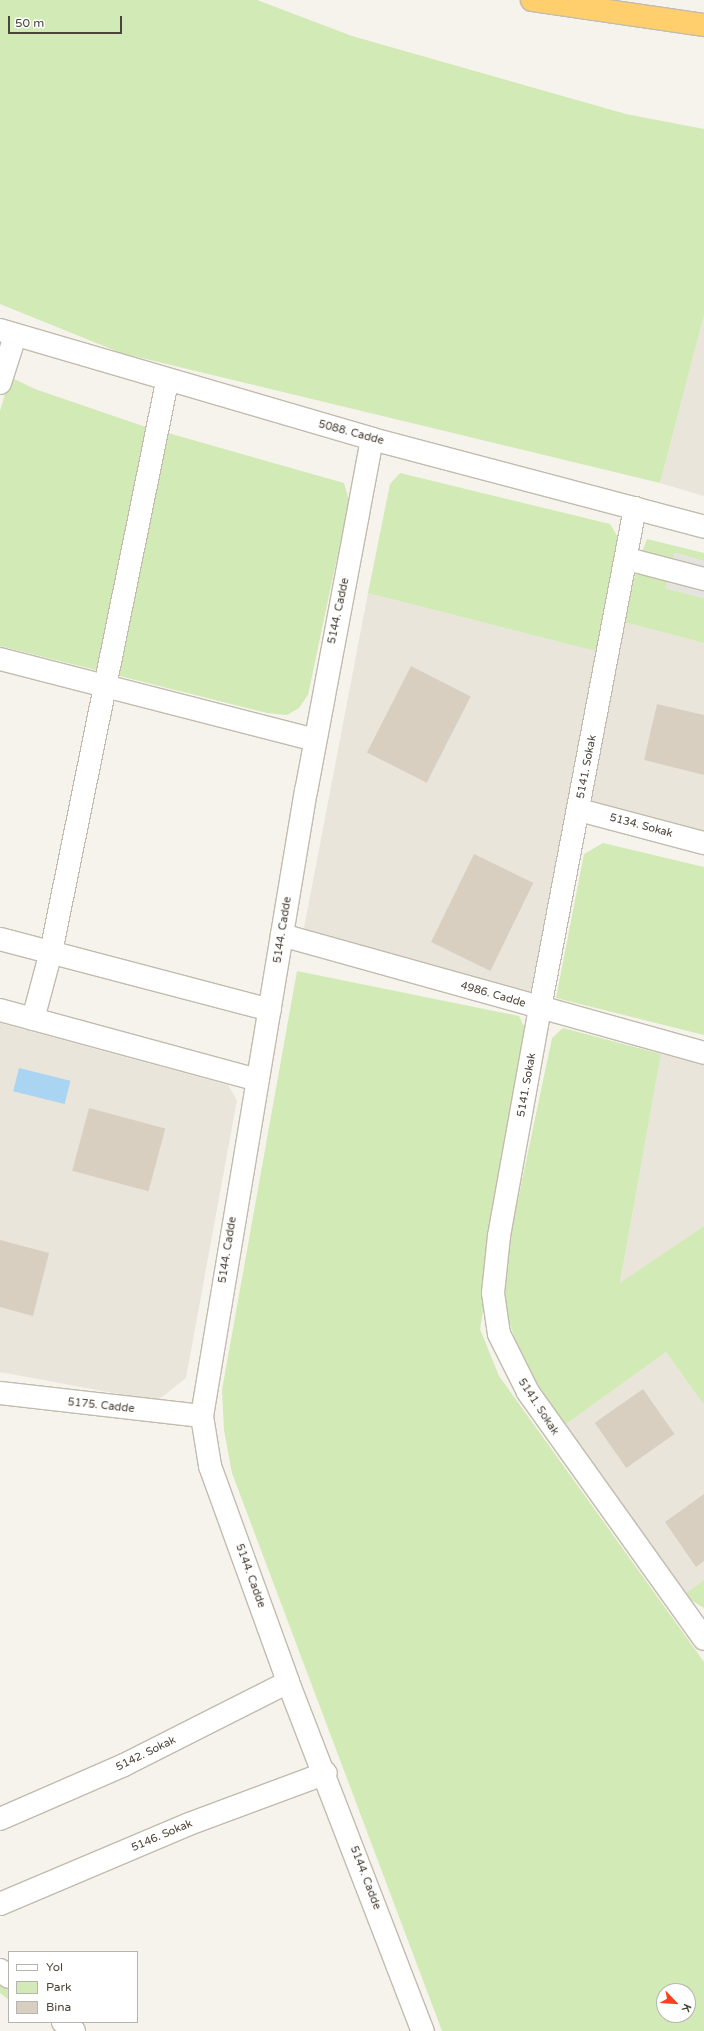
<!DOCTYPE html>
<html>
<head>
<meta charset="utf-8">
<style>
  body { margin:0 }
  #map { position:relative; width:704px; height:2031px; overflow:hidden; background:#f6f3ec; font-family:"Varela Round",sans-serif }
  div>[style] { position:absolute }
  .residential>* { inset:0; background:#eae5da }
  .green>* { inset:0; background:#d2eab5 }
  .parking>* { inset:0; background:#e5e3e0 }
  .water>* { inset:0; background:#a9d4f2; transform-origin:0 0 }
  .building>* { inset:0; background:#d8cfc1; transform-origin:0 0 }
  .roads { filter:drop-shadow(1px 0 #c2bbae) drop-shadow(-1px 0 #c2bbae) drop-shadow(0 1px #c2bbae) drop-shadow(0 -1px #c2bbae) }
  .minor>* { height:22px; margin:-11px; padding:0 11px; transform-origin:11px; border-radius:11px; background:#fff }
  .highway>* { height:22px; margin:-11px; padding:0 11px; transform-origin:11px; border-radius:11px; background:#ffcf6e }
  span { translate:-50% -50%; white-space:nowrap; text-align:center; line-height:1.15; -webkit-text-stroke:3.5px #fff; paint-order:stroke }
  .street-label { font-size:11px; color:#4b4439 }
  .legend { position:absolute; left:8px; top:1951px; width:130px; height:72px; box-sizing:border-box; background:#fff; border:1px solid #b7b4b0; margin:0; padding:5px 7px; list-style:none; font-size:12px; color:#4b4439 }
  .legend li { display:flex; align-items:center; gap:8px; height:20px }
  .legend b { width:20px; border:1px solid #b7b4b0 }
  .north { position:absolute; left:656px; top:1983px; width:40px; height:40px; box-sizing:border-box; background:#fff; border:1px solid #b7b4b0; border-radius:50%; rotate:115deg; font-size:11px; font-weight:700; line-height:16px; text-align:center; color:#4b4439 }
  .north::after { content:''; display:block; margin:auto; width:14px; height:18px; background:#fc3f1d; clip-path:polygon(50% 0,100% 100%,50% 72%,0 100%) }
  .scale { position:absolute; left:8px; top:16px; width:114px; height:18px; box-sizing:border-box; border:2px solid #4b4439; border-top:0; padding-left:5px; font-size:12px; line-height:14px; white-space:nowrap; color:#4b4439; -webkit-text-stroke:3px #fff; paint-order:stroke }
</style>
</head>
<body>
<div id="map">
  <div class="residential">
    <i style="clip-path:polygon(704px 315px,704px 496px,660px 483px)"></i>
    <i style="clip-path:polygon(368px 593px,603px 653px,539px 983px,529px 993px,315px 937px,304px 928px)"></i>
    <i style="clip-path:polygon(624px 622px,704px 643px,704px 835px,596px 809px,589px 799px)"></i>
    <i style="clip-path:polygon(0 1023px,228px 1085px,237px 1100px,186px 1378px,157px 1401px,0 1372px)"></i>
    <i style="clip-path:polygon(661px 1054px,704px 1063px,704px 1226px,620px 1284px)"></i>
    <i style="clip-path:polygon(666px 1352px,704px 1405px,704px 1580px,683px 1595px,562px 1427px)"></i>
  </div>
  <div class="green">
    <i style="clip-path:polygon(0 0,257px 0,352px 36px,626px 114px,704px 129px,704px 315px,660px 483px,121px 353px,0 304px)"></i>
    <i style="clip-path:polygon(10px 377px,35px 389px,140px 425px,344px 483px,349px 501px,308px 695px,299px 708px,287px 715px,267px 713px,0 646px,0 411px)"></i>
    <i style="clip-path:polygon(400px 473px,610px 524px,624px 547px,603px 653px,368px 593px,390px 484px)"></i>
    <i style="clip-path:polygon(647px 539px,704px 553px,704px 561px,675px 553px,672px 563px,642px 552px)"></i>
    <i style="clip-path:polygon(642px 571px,669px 578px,666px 588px,704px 598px,704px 643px,624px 622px,635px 575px)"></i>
    <i style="clip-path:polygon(603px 843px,704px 867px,704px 1035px,556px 998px,584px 854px)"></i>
    <i style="clip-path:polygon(evenodd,297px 971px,519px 1016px,528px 1035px,480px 1329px,499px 1376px,704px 1662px,704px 2031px,442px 2031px,232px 1473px,224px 1430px,222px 1390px,297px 971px,664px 1991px,688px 1991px,688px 2015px,664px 2015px,664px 1991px)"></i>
    <i style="clip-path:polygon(563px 1028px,661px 1054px,620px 1283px,704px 1226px,704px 1405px,666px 1352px,562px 1427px,526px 1370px,507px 1316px,504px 1266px,552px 1038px)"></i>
    <i style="clip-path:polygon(704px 1580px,704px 1608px,683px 1595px)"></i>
    <i style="clip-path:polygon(0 1979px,9px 1987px,9px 2000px,0 1993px)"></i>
  </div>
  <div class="parking">
    <i style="clip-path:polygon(675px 553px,704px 561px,704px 598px,666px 588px)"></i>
  </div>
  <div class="water">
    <i style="left:19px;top:1068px;width:53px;height:24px;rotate:14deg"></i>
  </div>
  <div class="building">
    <i style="left:411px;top:666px;width:67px;height:97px;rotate:27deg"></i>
    <i style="clip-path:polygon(657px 704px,704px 715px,704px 775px,644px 760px)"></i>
    <i style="left:474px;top:854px;width:66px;height:98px;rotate:26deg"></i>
    <i style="left:89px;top:1108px;width:79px;height:65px;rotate:15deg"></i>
    <i style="clip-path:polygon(0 1240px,49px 1253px,33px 1316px,0 1307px)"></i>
    <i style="left:643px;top:1389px;width:55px;height:59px;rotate:55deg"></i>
    <i style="clip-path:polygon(704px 1494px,704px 1561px,696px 1567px,665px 1522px)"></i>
  </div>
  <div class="roads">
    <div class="minor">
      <i style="left:0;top:330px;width:388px;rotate:16.3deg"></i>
      <i style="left:372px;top:439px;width:343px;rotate:14.8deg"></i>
      <i style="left:0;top:383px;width:49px;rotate:-72.3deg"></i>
      <i style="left:372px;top:439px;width:357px;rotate:100.6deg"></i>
      <i style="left:306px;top:790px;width:635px;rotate:99.43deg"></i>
      <i style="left:202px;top:1416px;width:51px;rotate:80.9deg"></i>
      <i style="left:210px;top:1466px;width:230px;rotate:70.1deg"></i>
      <i style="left:288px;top:1682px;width:374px;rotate:68.9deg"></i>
      <i style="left:635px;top:508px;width:509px;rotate:100.76deg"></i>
      <i style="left:540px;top:1008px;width:232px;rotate:100.2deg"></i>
      <i style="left:499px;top:1236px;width:57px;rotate:96deg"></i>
      <i style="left:493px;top:1293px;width:41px;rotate:81.7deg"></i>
      <i style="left:499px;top:1334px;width:65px;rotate:63.4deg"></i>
      <i style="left:528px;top:1392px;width:303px;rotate:54.5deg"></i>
      <i style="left:627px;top:559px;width:80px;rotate:14.6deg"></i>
      <i style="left:0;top:659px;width:325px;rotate:14.4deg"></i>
      <i style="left:579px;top:810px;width:129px;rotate:14.8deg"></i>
      <i style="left:282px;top:935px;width:438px;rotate:15.6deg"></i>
      <i style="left:0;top:939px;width:279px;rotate:14.7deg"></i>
      <i style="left:0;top:1010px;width:266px;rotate:15.2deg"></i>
      <i style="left:33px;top:1019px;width:69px;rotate:-75deg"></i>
      <i style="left:51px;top:952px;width:582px;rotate:-78.5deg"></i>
      <i style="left:0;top:1393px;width:203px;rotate:6.5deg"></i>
      <i style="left:0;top:1819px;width:135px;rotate:-23.5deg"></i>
      <i style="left:124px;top:1765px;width:184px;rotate:-26.8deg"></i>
      <i style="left:0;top:1904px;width:205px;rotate:-22.9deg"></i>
      <i style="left:189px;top:1824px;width:146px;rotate:-20.4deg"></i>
      <i style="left:0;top:1970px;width:11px;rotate:38deg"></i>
      <i style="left:63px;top:2022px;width:14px;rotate:39deg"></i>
    </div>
    <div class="highway">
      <i style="left:532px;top:0;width:174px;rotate:8.3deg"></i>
    </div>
  </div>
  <div class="street-label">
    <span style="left:351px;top:433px;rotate:15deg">5088. Cadde</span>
    <span style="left:339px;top:611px;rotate:-78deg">5144. Cadde</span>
    <span style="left:587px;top:767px;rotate:-79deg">5141. Sokak</span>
    <span style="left:641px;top:826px;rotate:15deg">5134. Sokak</span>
    <span style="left:283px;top:930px;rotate:-81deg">5144. Cadde</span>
    <span style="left:493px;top:995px;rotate:16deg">4986. Cadde</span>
    <span style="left:527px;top:1085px;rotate:-80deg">5141. Sokak</span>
    <span style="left:228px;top:1250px;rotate:-81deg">5144. Cadde</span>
    <span style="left:101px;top:1406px;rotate:6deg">5175. Cadde</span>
    <span style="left:538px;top:1407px;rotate:57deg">5141. Sokak</span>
    <span style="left:250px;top:1576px;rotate:70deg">5144. Cadde</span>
    <span style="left:146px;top:1754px;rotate:-26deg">5142. Sokak</span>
    <span style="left:162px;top:1836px;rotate:-23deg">5146. Sokak</span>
    <span style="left:365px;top:1878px;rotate:69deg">5144. Cadde</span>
  </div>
  <ul class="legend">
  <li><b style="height:5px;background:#fff"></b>Yol</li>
  <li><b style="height:11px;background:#d2eab5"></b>Park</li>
  <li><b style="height:11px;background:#d8cfc1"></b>Bina</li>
  </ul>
  <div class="north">K</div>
  <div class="scale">50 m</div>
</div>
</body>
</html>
